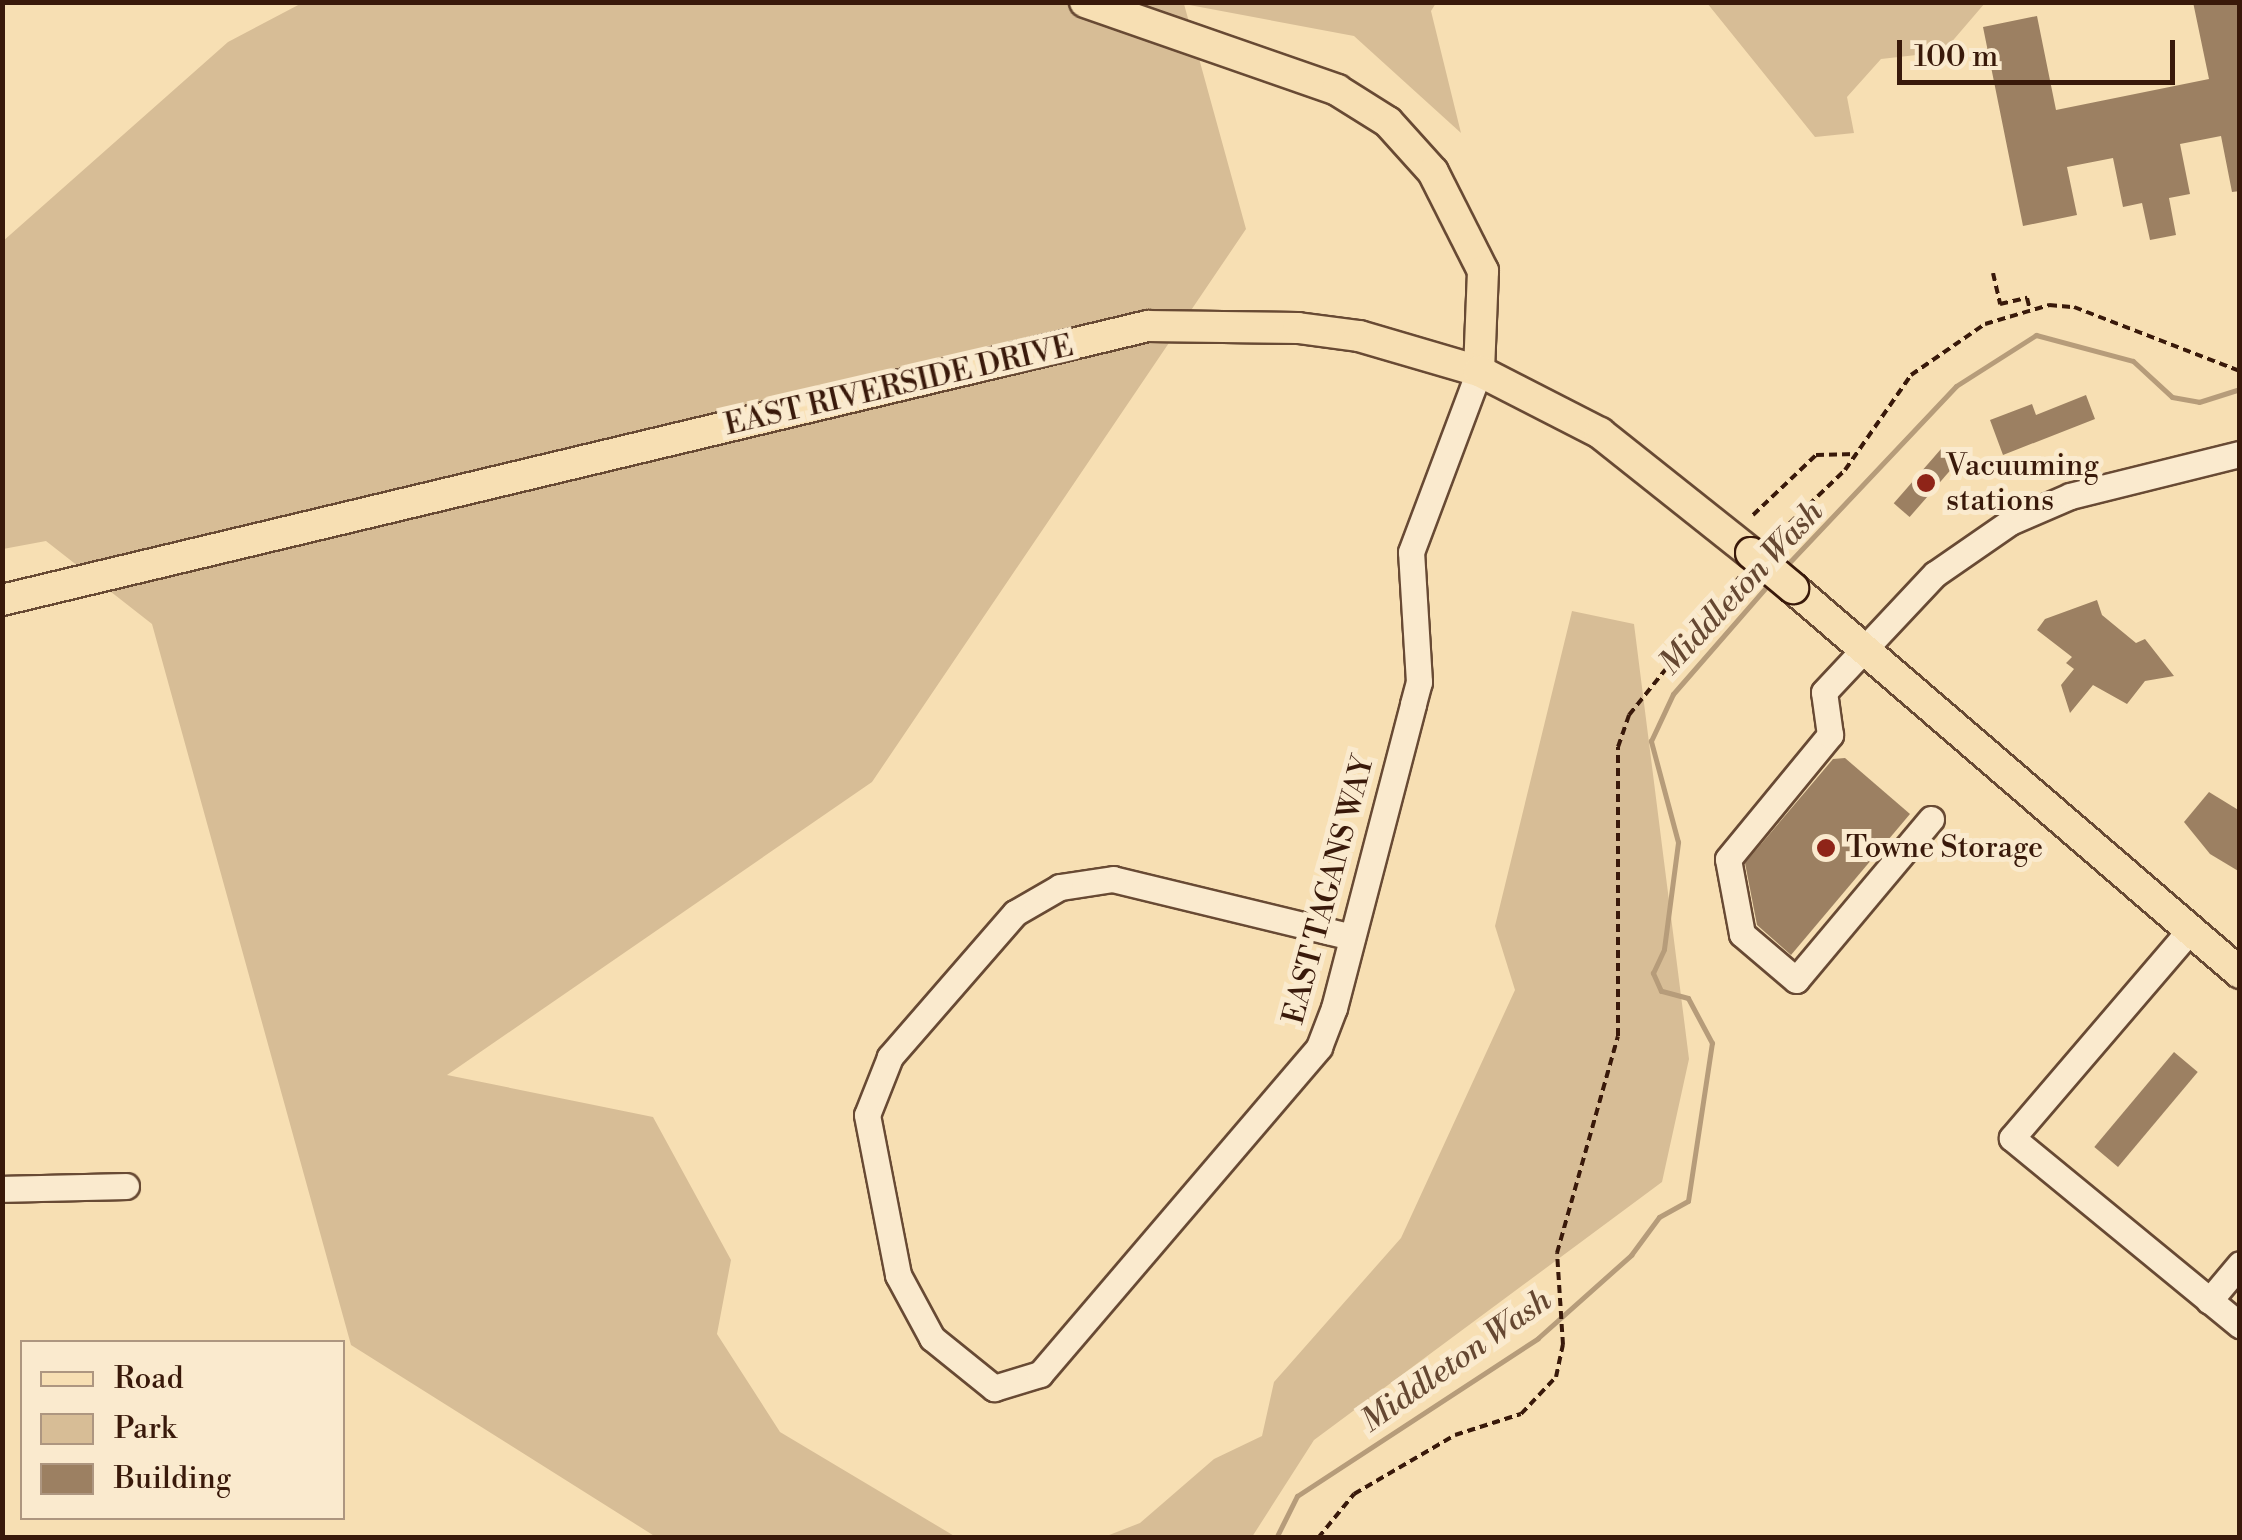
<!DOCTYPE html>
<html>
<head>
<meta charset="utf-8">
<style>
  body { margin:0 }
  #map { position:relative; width:2242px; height:1540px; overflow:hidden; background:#f7dfb3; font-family:"Libre Bodoni",serif }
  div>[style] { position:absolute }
  .green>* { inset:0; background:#d7bd96 }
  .stream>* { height:5px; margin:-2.5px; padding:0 2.5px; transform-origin:2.5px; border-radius:2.5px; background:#b69c7a }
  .building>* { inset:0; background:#9c8062; transform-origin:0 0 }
  .path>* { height:4px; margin-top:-2px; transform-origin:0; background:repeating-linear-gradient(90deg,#39190a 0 8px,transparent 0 13px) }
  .roads { filter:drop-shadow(2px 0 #684a34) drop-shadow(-2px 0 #684a34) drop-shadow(0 2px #684a34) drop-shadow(0 -2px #684a34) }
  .minor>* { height:25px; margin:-12.5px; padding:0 12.5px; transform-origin:12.5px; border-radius:12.5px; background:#faeace }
  .major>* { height:30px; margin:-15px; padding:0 15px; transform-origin:15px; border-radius:15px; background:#f7dfb3 }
  .bridges { filter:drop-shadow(2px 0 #39190a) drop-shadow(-2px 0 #39190a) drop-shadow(0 2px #39190a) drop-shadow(0 -2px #39190a) }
  .major-bridge>* { height:30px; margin:-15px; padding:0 15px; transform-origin:15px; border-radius:15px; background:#f7dfb3 }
  .dots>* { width:28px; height:28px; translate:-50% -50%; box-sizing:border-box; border:5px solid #faeace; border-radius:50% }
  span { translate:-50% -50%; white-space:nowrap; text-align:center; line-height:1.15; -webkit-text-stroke:10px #faeace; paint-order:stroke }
  .street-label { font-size:30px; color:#39190a }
  .poi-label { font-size:30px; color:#39190a }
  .left { translate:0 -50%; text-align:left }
  .water-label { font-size:32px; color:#654731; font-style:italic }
  .frame { position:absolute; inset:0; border:5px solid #39190a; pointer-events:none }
  .legend { position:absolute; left:20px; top:1340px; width:325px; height:180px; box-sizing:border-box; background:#faeace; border:2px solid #ad9680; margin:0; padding:12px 18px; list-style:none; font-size:30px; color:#39190a }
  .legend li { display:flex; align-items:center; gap:20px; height:50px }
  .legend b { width:50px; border:2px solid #ad9680 }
  .scale { position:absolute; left:1897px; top:40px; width:278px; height:45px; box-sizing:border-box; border:5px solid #39190a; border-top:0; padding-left:12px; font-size:30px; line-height:35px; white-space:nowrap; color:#39190a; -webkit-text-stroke:8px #faeace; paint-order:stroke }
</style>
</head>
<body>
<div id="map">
  <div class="green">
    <i style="clip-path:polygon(302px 3px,1436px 3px,1431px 11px,1461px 133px,1354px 36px,1184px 4px,1246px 229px,872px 782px,447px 1075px,653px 1117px,731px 1260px,717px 1334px,780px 1432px,956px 1537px,656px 1537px,351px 1345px,152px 624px,46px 541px,3px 549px,2px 242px,228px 42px)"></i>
    <i style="clip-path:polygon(1707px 3px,1985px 3px,1943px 52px,1881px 59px,1847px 97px,1854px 133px,1815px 137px)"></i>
    <i style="clip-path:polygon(1572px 611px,1634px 624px,1689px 1059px,1662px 1182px,1314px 1440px,1252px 1537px,1104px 1537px,1140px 1523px,1214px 1459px,1262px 1436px,1274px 1382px,1401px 1238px,1515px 990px,1495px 926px)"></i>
  </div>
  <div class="stream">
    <i style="left:1785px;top:567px;width:249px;rotate:-46.6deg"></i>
    <i style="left:1956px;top:386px;width:95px;rotate:-32.5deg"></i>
    <i style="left:2036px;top:335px;width:100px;rotate:15deg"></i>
    <i style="left:2133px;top:361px;width:53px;rotate:42.7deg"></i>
    <i style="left:2172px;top:397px;width:27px;rotate:10deg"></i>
    <i style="left:2199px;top:402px;width:43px;rotate:-17.6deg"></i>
    <i style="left:1276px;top:1538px;width:47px;rotate:-63.4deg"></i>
    <i style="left:1297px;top:1496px;width:288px;rotate:-33.2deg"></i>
    <i style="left:1538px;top:1338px;width:125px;rotate:-41.7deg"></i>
    <i style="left:1631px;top:1255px;width:47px;rotate:-53.6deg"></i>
    <i style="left:1659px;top:1217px;width:33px;rotate:-29deg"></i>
    <i style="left:1688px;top:1201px;width:160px;rotate:-81.4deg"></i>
    <i style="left:1712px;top:1043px;width:51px;rotate:-118.1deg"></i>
    <i style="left:1688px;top:998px;width:28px;rotate:-165deg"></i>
    <i style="left:1661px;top:991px;width:20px;rotate:-114deg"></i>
    <i style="left:1653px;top:973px;width:26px;rotate:-65deg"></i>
    <i style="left:1664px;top:949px;width:108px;rotate:-82.5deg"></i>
    <i style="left:1678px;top:842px;width:105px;rotate:-105deg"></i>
    <i style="left:1651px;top:741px;width:52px;rotate:-64.9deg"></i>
    <i style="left:1673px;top:694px;width:147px;rotate:-48.9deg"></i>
  </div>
  <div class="building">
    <i style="clip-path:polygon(2193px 2px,2240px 2px,2240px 191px,2232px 192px,2221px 136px,2180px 144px,2190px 194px,2169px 198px,2176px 235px,2150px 240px,2142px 203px,2123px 207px,2113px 158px,2067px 167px,2077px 215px,2023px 226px,1983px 27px,2037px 16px,2056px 110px,2209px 79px)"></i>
    <i style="clip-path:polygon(2086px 395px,2095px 419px,2003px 455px,1990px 420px,2032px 404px,2036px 415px)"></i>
    <i style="left:1941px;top:449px;width:21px;height:72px;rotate:41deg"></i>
    <i style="clip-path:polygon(2097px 600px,2102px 615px,2136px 643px,2145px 639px,2174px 676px,2145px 681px,2127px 704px,2093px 685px,2070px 713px,2061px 685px,2074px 669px,2066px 663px,2072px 657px,2037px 630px,2045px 619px)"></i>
    <i style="clip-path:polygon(1845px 758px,1910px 814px,1791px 955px,1757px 925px,1745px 863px,1833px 759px)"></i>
    <i style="clip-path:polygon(2209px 792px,2240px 811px,2240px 872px,2210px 854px,2184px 822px)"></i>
    <i style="left:2174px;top:1052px;width:31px;height:124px;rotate:40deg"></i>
  </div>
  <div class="path">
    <i style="left:1993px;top:273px;width:32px;rotate:77deg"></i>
    <i style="left:2000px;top:304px;width:28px;rotate:-13deg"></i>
    <i style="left:2027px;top:298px;width:12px;rotate:76deg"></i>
    <i style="left:1753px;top:515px;width:87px;rotate:-43.6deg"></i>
    <i style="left:1816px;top:455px;width:40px;rotate:-1.4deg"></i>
    <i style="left:1771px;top:541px;width:103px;rotate:-43.8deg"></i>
    <i style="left:1845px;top:470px;width:116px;rotate:-55.2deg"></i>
    <i style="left:1911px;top:375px;width:90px;rotate:-34.6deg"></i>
    <i style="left:1985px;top:324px;width:67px;rotate:-16.5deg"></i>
    <i style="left:2049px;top:305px;width:25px;rotate:5deg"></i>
    <i style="left:2074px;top:307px;width:178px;rotate:21.1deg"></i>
    <i style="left:1318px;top:1538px;width:57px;rotate:-50.7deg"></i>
    <i style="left:1354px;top:1494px;width:117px;rotate:-30.3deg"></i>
    <i style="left:1455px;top:1435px;width:69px;rotate:-17.7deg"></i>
    <i style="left:1521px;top:1414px;width:51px;rotate:-46.6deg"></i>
    <i style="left:1556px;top:1377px;width:33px;rotate:-78deg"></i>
    <i style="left:1563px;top:1345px;width:92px;rotate:-93.7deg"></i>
    <i style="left:1557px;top:1253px;width:225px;rotate:-74.3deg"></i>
    <i style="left:1618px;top:1036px;width:289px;rotate:-90deg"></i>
    <i style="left:1618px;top:747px;width:34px;rotate:-71deg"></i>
    <i style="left:1629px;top:715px;width:181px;rotate:-51.3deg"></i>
  </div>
  <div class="roads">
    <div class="minor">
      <i style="left:1931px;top:819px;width:210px;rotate:130deg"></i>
      <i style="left:1796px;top:980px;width:71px;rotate:-139.6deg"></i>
      <i style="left:1742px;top:934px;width:76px;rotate:-100.6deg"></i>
      <i style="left:1728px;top:859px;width:161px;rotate:-50.6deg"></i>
      <i style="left:1830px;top:735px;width:43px;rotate:-97.9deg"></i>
      <i style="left:1824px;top:692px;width:162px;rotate:-46.8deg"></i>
      <i style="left:1935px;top:574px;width:91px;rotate:-34.7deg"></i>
      <i style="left:2010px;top:522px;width:65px;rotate:-23.4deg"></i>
      <i style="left:2070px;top:496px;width:175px;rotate:-13.9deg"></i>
      <i style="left:2190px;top:930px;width:274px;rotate:130.6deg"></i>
      <i style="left:2012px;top:1138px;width:295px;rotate:39.4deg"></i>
      <i style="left:1352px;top:937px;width:246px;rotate:-166.4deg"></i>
      <i style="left:1113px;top:879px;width:54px;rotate:171.4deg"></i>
      <i style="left:1060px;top:887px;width:52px;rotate:150deg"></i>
      <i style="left:1015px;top:913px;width:191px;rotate:131deg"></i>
      <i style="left:890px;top:1057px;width:62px;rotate:111.6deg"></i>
      <i style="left:867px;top:1115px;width:163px;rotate:79deg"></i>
      <i style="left:898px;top:1275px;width:72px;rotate:61.6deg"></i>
      <i style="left:932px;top:1338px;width:80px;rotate:38.9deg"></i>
      <i style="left:994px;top:1388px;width:48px;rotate:-16.9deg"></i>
      <i style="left:1040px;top:1374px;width:430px;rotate:-49.5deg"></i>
      <i style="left:1319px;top:1047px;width:42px;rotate:-69deg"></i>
      <i style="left:1334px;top:1008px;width:314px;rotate:-75.4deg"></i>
      <i style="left:1413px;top:704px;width:23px;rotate:-75deg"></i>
      <i style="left:1419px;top:682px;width:130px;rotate:-93.5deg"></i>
      <i style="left:1411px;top:552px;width:193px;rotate:-69.4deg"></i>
      <i style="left:2px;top:1189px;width:124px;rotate:-1.4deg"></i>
      <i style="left:2209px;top:1301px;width:48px;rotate:-50deg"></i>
    </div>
    <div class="major">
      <i style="left:1085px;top:2px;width:267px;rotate:19.2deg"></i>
      <i style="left:1337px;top:90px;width:60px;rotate:32.1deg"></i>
      <i style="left:1388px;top:122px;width:67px;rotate:48deg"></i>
      <i style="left:1433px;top:172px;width:111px;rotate:63.2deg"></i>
      <i style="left:1483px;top:271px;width:100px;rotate:92.3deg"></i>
      <i style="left:1793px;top:588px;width:590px;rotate:40.74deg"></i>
      <i style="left:2px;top:600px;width:1178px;rotate:-13.45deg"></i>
      <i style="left:1148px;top:326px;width:150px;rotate:0.8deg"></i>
      <i style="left:1298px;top:328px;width:62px;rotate:7.5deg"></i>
      <i style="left:1359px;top:336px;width:125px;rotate:16.3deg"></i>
      <i style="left:1479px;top:371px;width:136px;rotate:27.1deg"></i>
      <i style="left:1600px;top:433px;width:193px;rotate:38.5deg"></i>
    </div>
  </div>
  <div class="bridges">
    <div class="major-bridge">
      <i style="left:1751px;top:553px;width:55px;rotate:39.8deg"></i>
    </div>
  </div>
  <div class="dots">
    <i style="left:1926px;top:483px;background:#8f2418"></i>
    <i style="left:1826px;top:848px;background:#8f2418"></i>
  </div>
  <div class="street-label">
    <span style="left:899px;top:386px;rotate:-13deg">EAST RIVERSIDE DRIVE</span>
    <span style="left:1329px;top:890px;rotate:-75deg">EAST TAGANS WAY</span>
  </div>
  <div class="poi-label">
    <span class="left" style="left:1946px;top:483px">Vacuuming<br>stations</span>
    <span class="left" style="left:1846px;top:848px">Towne Storage</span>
  </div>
  <div class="water-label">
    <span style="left:1741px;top:588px;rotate:-47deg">Middleton Wash</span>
    <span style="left:1456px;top:1361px;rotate:-35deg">Middleton Wash</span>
  </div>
  <div class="frame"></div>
  <ul class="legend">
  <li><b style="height:12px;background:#f7dfb3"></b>Road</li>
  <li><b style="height:28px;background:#d7bd96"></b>Park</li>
  <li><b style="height:28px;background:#9c8062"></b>Building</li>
  </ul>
  <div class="scale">100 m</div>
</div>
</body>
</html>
